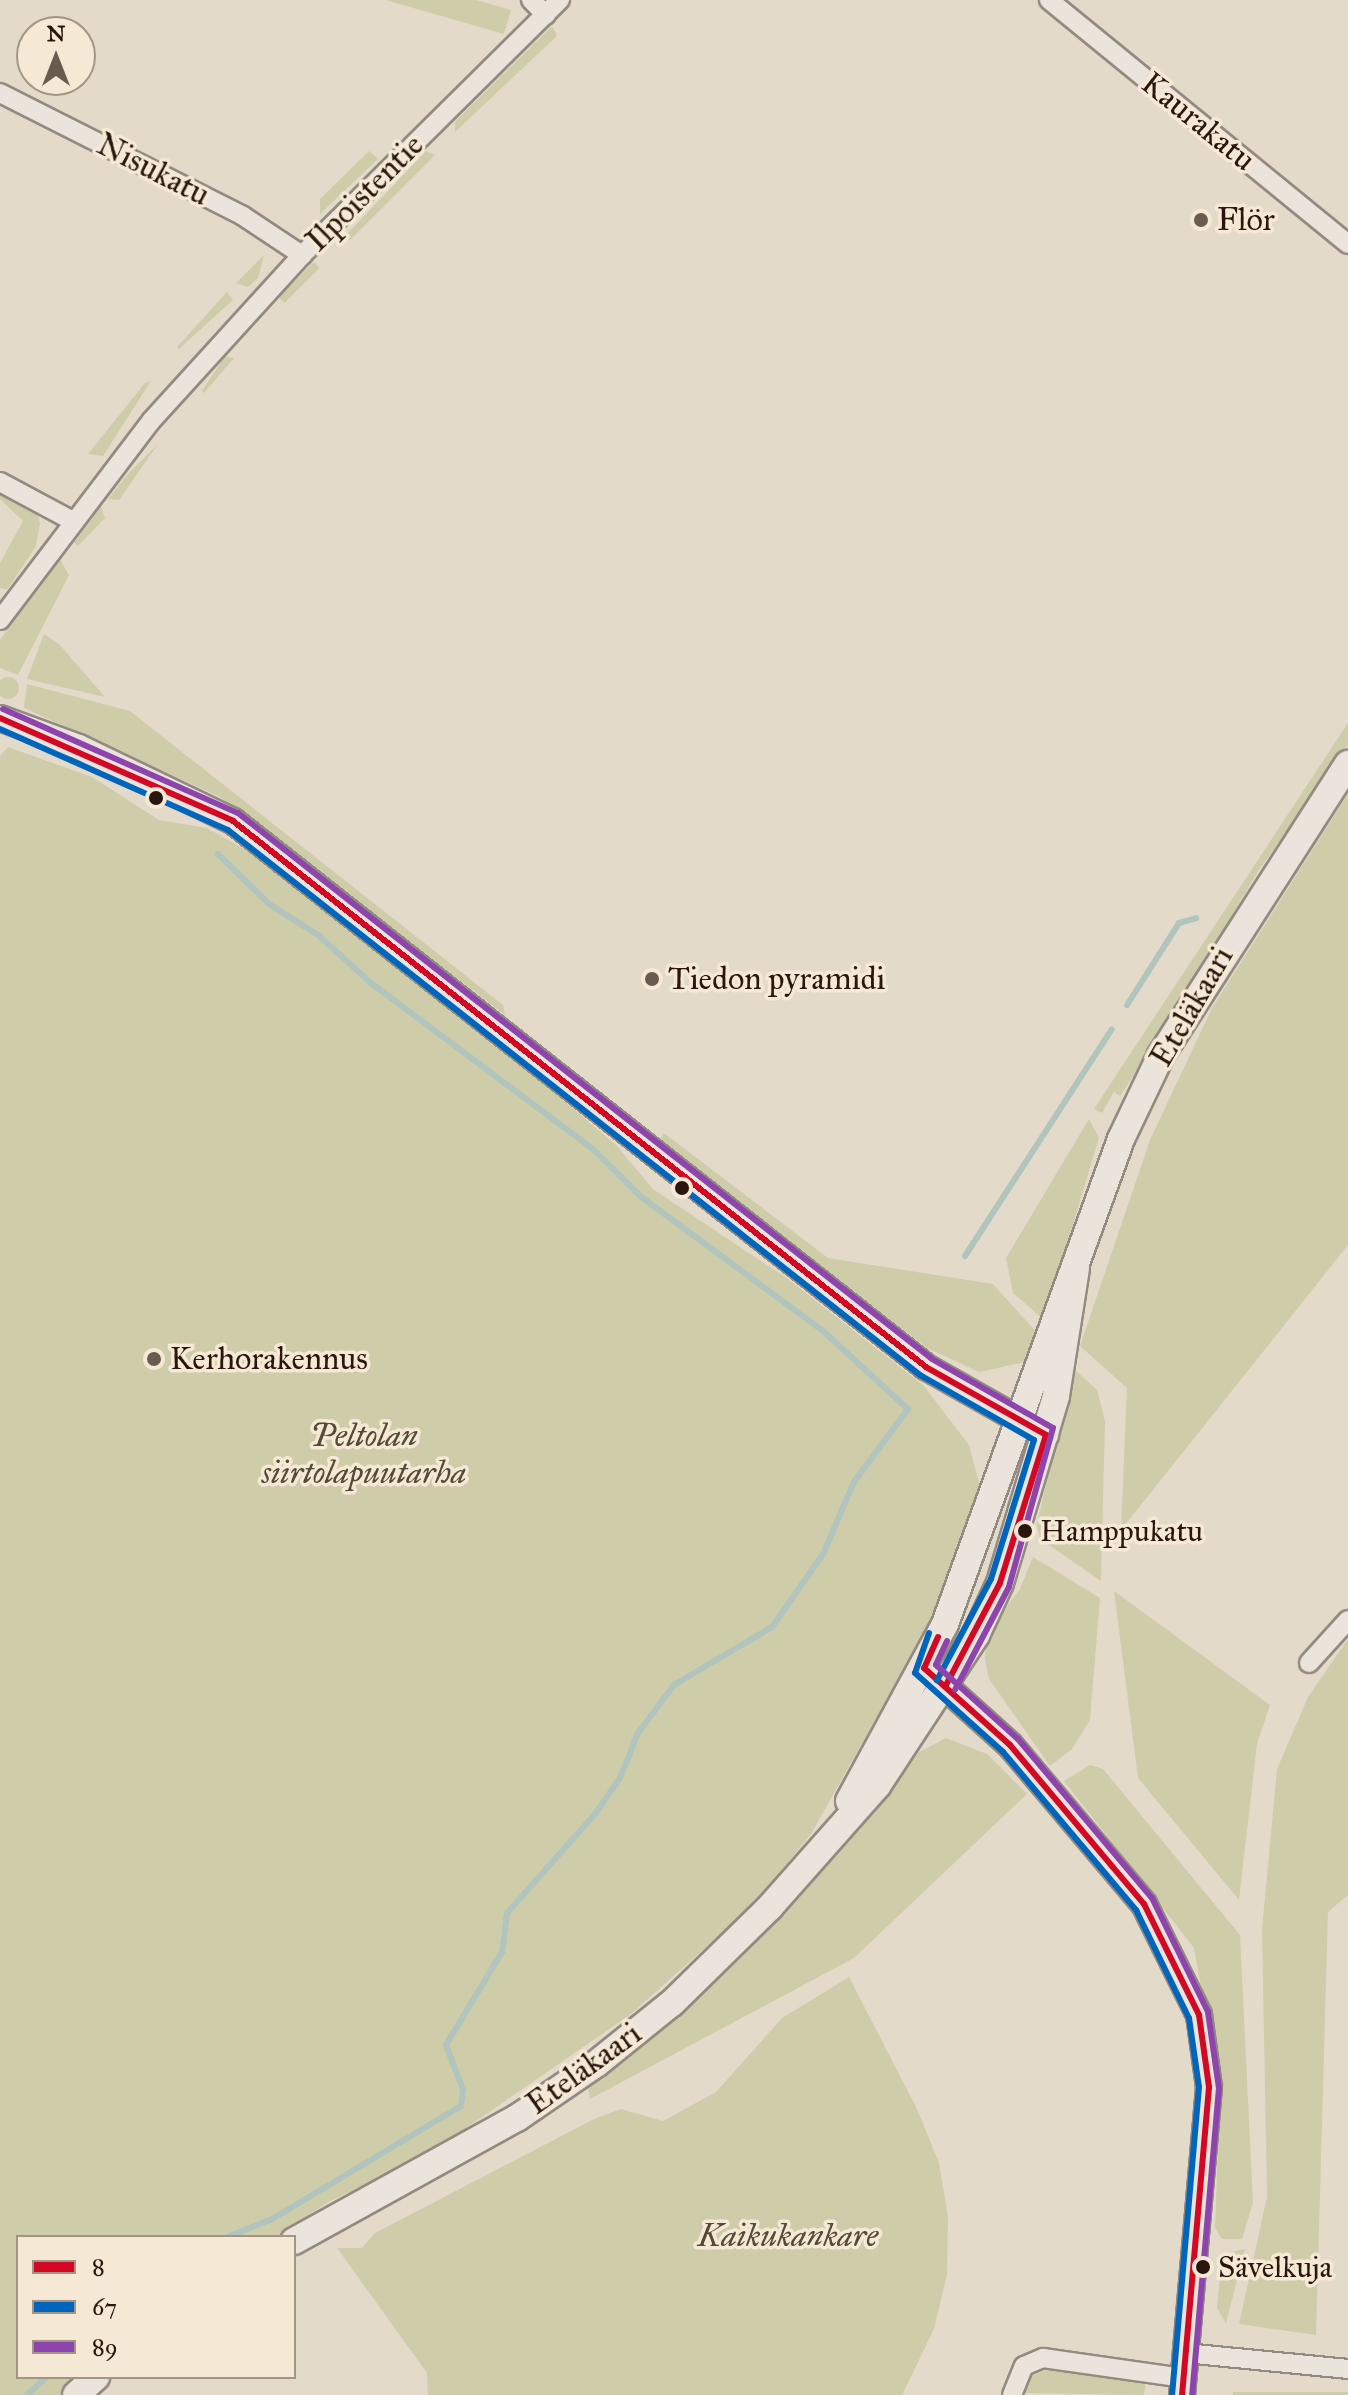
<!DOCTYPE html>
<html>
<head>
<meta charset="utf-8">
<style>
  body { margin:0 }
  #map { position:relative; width:1348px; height:2395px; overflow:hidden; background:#e4daca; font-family:"IM FELL Great Primer",serif }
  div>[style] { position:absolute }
  .green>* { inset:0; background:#cfccaa; transform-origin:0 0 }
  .round { border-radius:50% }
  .stream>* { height:6px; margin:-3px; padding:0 3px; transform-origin:3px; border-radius:3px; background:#b1c4bd }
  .roads { filter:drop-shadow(2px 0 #938a80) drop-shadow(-2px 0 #938a80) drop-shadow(0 2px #938a80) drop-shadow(0 -2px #938a80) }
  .minor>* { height:18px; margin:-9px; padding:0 9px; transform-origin:9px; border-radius:9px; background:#eae4dc }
  .tertiary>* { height:24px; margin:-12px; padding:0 12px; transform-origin:12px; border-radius:12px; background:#eae4dc }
  .secondary>* { height:26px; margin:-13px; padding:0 13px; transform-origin:13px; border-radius:13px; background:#eae4dc }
  .bus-1>* { height:6px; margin:-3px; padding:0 3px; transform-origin:3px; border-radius:3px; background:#d20824 }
  .bus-2>* { height:6px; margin:-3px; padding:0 3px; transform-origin:3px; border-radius:3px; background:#0065bd }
  .bus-3>* { height:6px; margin:-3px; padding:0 3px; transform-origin:3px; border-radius:3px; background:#8e44ad }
  .dots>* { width:22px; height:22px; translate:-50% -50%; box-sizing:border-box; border:4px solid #f5e9d5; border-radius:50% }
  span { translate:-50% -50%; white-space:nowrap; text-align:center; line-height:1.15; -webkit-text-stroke:7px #f5e9d5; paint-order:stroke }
  .bus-label { font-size:30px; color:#29170e }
  .left { translate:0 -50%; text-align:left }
  .street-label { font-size:32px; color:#29170e }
  .poi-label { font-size:32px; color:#29170e }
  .park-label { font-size:32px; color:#554a35; font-style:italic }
  .legend { position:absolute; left:16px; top:2235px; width:280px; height:144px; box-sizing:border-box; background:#f5e9d5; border:2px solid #a39585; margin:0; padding:10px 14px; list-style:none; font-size:24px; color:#29170e }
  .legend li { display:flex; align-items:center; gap:16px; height:40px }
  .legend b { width:40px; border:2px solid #a39585 }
  .north { position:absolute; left:16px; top:16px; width:80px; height:80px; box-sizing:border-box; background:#f5e9d5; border:2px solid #a39585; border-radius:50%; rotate:0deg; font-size:22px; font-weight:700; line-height:32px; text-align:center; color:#29170e }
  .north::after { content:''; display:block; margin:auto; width:28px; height:36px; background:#6a5b50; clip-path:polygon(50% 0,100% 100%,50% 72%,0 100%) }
</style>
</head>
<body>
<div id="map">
  <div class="green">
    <i style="left:511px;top:10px;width:25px;height:180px;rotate:106deg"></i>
    <i style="clip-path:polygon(552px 26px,557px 36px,455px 132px,455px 122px)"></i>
    <i style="clip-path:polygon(369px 151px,378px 159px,320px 214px,320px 199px)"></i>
    <i style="clip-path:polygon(426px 151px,435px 155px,350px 240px,343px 238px)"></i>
    <i style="clip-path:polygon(264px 255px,258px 278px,248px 287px,236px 283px)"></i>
    <i style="left:314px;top:262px;width:8px;height:50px;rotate:45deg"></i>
    <i style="clip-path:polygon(227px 292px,233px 300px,179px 349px,177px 347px)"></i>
    <i style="clip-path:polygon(225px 356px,234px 358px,204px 393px,202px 391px)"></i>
    <i style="clip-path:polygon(151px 381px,103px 456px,88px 454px,145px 383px)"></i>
    <i style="clip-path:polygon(158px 444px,119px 500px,108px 499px,126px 476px)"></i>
    <i style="clip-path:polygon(0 488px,36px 511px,40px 523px,36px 546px,7px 590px,0 588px,0 563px,23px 521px,0 499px)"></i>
    <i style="clip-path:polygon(101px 507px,105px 518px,78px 546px,74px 543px)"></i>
    <i style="clip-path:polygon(59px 558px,69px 575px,18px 675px,0 668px,0 640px)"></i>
    <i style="clip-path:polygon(44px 634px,59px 644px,105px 697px,27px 679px)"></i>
    <i class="round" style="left:-3px;top:677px;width:22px;height:22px"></i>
    <i style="clip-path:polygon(27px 684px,130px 711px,503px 1005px,505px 1015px,220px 797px,24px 708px)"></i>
    <i style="clip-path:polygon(1348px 723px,1348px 745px,1258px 871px,1175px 1013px,1120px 1096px,1114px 1092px,1102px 1113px,1094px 1109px)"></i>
    <i style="clip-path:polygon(8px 747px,92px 777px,159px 820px,207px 828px,253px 854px,542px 1082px,616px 1145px,653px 1189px,788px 1279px,924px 1386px,969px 1445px,982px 1494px,951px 1585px,811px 1834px,753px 1905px,631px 2014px,420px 2160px,330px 2201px,274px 2237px,18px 2237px,18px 2377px,79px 2377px,59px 2395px,0 2395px,0 756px)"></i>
    <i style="clip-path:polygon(1348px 794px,1348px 1245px,1121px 1530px,1127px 1388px,1080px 1346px,1150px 1140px,1212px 1008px)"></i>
    <i style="clip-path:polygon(1089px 1119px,1099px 1138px,1044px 1320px,1013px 1293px,1006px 1258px)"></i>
    <i style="clip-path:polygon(664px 1133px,828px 1258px,993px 1284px,1039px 1335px,1029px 1361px,979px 1372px,927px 1348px,659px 1141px)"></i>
    <i style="clip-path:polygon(1073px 1368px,1097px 1390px,1105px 1421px,1101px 1581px,1040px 1539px,1037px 1524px)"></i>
    <i style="clip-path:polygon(1033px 1557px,1100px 1598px,1090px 1720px,1072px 1749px,1050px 1766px,989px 1679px,985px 1660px,986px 1635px,1020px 1589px)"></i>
    <i style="clip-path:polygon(1114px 1591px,1270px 1705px,1257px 1744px,1239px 1900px,1138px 1778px)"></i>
    <i style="clip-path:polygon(1348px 1639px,1348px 1895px,1328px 1912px,1316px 2335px,1239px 2324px,1267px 2197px,1262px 1929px,1277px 1769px,1308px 1697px)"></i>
    <i style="clip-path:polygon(946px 1738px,987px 1754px,1027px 1794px,854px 1958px,590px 2099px,588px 2087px,684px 2011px,787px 1909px,919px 1752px)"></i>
    <i style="clip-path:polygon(1090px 1765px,1103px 1769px,1240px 1935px,1253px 2203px,1242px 2239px,1222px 2239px,1215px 2228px,1220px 2091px,1194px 1948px,1064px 1781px)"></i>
    <i style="clip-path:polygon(849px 1977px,917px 2109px,939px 2163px,948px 2217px,947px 2274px,934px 2329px,902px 2395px,428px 2395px,427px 2373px,337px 2248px,362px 2248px,375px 2233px,594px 2119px,621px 2109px,663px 2121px,716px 2092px,782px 2018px)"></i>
    <i style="clip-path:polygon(1245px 2249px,1226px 2323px,1217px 2308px,1222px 2254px)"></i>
    <i style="clip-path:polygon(1047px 2370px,1146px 2381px,1144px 2395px,1023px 2393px,1029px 2377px)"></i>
    <i style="left:1233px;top:2392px;width:115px;height:4px"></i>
  </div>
  <div class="stream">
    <i style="left:218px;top:854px;width:71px;rotate:44.4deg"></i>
    <i style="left:269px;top:904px;width:58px;rotate:32.3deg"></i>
    <i style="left:318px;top:935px;width:72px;rotate:42.2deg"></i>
    <i style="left:371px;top:983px;width:277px;rotate:36.8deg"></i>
    <i style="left:593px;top:1149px;width:66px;rotate:45deg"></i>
    <i style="left:640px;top:1196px;width:226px;rotate:36.4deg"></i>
    <i style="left:822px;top:1330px;width:117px;rotate:42.6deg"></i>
    <i style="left:908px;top:1409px;width:91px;rotate:126.5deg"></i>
    <i style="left:854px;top:1482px;width:78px;rotate:113.3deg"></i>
    <i style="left:823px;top:1554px;width:89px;rotate:124.9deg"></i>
    <i style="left:772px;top:1627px;width:114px;rotate:149.4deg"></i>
    <i style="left:674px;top:1685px;width:60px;rotate:126.9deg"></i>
    <i style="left:638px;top:1733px;width:48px;rotate:111.8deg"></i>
    <i style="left:620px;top:1778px;width:44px;rotate:124.8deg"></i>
    <i style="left:595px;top:1814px;width:132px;rotate:131.6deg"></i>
    <i style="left:507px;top:1913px;width:39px;rotate:97deg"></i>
    <i style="left:502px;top:1952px;width:109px;rotate:121.1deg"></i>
    <i style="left:446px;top:2045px;width:48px;rotate:69.3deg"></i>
    <i style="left:463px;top:2090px;width:16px;rotate:97deg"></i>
    <i style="left:461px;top:2106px;width:220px;rotate:149.1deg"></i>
    <i style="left:272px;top:2219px;width:48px;rotate:157.8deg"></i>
    <i style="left:1127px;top:1005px;width:97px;rotate:-57.6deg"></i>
    <i style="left:1179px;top:923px;width:18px;rotate:-16deg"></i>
    <i style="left:965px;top:1256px;width:270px;rotate:-57.1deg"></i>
    <i style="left:27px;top:2395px;width:26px;rotate:-43deg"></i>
  </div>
  <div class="roads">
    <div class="minor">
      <i style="left:531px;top:0;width:21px;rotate:45deg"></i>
      <i style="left:1049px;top:0;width:386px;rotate:39.2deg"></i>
      <i style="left:0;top:93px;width:272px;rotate:26.8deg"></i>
      <i style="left:243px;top:216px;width:71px;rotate:33.5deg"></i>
      <i style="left:0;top:482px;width:81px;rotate:28.2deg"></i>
      <i style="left:0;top:620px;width:251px;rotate:-52.8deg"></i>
      <i style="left:152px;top:420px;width:223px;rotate:-47.7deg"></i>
      <i style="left:302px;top:255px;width:363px;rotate:-44.7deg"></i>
      <i style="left:1309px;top:1663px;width:58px;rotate:-47.8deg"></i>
      <i style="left:1185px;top:2353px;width:164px;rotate:5.6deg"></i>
      <i style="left:1012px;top:2395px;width:31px;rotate:-68deg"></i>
      <i style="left:1024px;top:2366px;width:21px;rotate:-23deg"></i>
      <i style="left:1043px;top:2358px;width:141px;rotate:8.1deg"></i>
    </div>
    <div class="tertiary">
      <i style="left:0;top:718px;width:84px;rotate:20.2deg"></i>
      <i style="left:79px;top:747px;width:171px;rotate:25.7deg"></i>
      <i style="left:233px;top:821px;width:882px;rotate:38.23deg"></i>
      <i style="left:926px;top:1367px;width:138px;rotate:29.5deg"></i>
      <i style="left:930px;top:1673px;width:108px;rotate:42deg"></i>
      <i style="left:1010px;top:1745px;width:208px;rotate:49.9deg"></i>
      <i style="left:1144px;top:1904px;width:124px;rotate:63.6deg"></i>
      <i style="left:1199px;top:2015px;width:73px;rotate:82.1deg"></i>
      <i style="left:1209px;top:2087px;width:309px;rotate:95deg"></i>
    </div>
    <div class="secondary">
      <i style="left:849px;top:1801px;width:201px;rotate:-61.5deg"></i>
      <i style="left:945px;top:1624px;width:516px;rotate:-70.05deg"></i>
      <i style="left:1121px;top:1139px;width:93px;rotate:-64.5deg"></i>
      <i style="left:1161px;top:1055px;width:346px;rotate:-57.3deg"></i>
      <i style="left:294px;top:2241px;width:255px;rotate:-28.9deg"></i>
      <i style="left:517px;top:2118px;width:96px;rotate:-34.4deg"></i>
      <i style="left:596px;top:2064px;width:97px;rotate:-38.8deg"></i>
      <i style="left:672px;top:2003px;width:137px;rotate:-44.4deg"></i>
      <i style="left:770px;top:1907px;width:162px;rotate:-48.5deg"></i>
      <i style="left:877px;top:1786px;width:181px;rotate:-56.7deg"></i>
      <i style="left:976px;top:1635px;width:57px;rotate:-65.2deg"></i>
      <i style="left:1000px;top:1583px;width:195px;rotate:-73.3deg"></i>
      <i style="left:1056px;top:1396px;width:129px;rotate:-81.1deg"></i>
      <i style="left:76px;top:2395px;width:27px;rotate:-42deg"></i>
    </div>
  </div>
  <div class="bus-1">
    <i style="left:0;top:718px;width:255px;rotate:23.8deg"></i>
    <i style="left:233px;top:821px;width:882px;rotate:38.23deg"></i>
    <i style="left:926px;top:1367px;width:138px;rotate:29.5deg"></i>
    <i style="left:1046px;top:1435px;width:155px;rotate:107.3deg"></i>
    <i style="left:1000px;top:1583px;width:115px;rotate:117.9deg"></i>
    <i style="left:938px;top:1637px;width:34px;rotate:114deg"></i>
    <i style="left:924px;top:1668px;width:115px;rotate:41.8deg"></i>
    <i style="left:1010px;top:1745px;width:208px;rotate:49.9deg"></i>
    <i style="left:1144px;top:1904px;width:124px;rotate:63.6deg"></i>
    <i style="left:1199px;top:2015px;width:73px;rotate:82.1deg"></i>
    <i style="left:1209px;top:2087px;width:309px;rotate:95deg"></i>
  </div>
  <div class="bus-2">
    <i style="left:0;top:729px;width:249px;rotate:23.9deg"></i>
    <i style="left:228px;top:830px;width:881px;rotate:38.22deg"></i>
    <i style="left:920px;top:1375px;width:131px;rotate:29.7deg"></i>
    <i style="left:1034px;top:1440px;width:145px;rotate:107.2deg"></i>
    <i style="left:991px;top:1579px;width:115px;rotate:118.1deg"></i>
    <i style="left:929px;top:1633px;width:42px;rotate:109.3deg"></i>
    <i style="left:915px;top:1673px;width:118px;rotate:41.9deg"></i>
    <i style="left:1003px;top:1752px;width:207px;rotate:49.9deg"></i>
    <i style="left:1136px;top:1910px;width:120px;rotate:63.9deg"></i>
    <i style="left:1189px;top:2018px;width:70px;rotate:81.8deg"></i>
    <i style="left:1199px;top:2087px;width:308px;rotate:95deg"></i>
  </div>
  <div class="bus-3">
    <i style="left:3px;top:709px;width:257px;rotate:23.9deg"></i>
    <i style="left:238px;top:813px;width:883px;rotate:38.19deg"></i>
    <i style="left:932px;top:1359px;width:139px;rotate:29.7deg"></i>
    <i style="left:1053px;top:1428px;width:165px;rotate:105.5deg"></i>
    <i style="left:1009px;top:1587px;width:116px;rotate:117.7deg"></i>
    <i style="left:947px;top:1641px;width:26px;rotate:115deg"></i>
    <i style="left:936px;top:1665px;width:110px;rotate:42.1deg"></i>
    <i style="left:1018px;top:1739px;width:208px;rotate:49.9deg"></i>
    <i style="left:1152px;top:1898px;width:127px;rotate:63.8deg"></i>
    <i style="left:1208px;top:2012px;width:77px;rotate:81.8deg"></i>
    <i style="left:1219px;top:2088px;width:308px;rotate:95deg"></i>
  </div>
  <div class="dots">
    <i style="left:1201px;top:220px;background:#6a5b50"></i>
    <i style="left:156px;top:798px;background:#29170e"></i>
    <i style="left:652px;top:979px;background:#6a5b50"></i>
    <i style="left:682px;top:1188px;background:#29170e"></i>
    <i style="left:154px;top:1359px;background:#6a5b50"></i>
    <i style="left:1025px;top:1531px;background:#29170e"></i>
    <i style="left:1203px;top:2267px;background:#29170e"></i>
  </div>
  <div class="bus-label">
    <span class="left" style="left:1040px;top:1531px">Hamppukatu</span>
    <span class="left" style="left:1218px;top:2267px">Sävelkuja</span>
  </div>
  <div class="street-label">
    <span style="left:1198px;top:122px;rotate:39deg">Kaurakatu</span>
    <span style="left:153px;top:170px;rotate:27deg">Nisukatu</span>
    <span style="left:365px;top:193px;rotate:-45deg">Ilpoistentie</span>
    <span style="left:1192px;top:1007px;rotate:-60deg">Eteläkaari</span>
    <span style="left:584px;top:2069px;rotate:-36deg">Eteläkaari</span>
  </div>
  <div class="poi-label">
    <span class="left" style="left:1217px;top:220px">Flör</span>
    <span class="left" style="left:668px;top:979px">Tiedon pyramidi</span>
    <span class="left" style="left:170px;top:1359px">Kerhorakennus</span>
  </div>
  <div class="park-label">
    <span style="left:364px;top:1455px">Peltolan<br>siirtolapuutarha</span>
    <span style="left:788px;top:2236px">Kaikukankare</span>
  </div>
  <ul class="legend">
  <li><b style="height:10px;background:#d20824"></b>8</li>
  <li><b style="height:10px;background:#0065bd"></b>67</li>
  <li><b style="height:10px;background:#8e44ad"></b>89</li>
  </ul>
  <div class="north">N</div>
</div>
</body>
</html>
